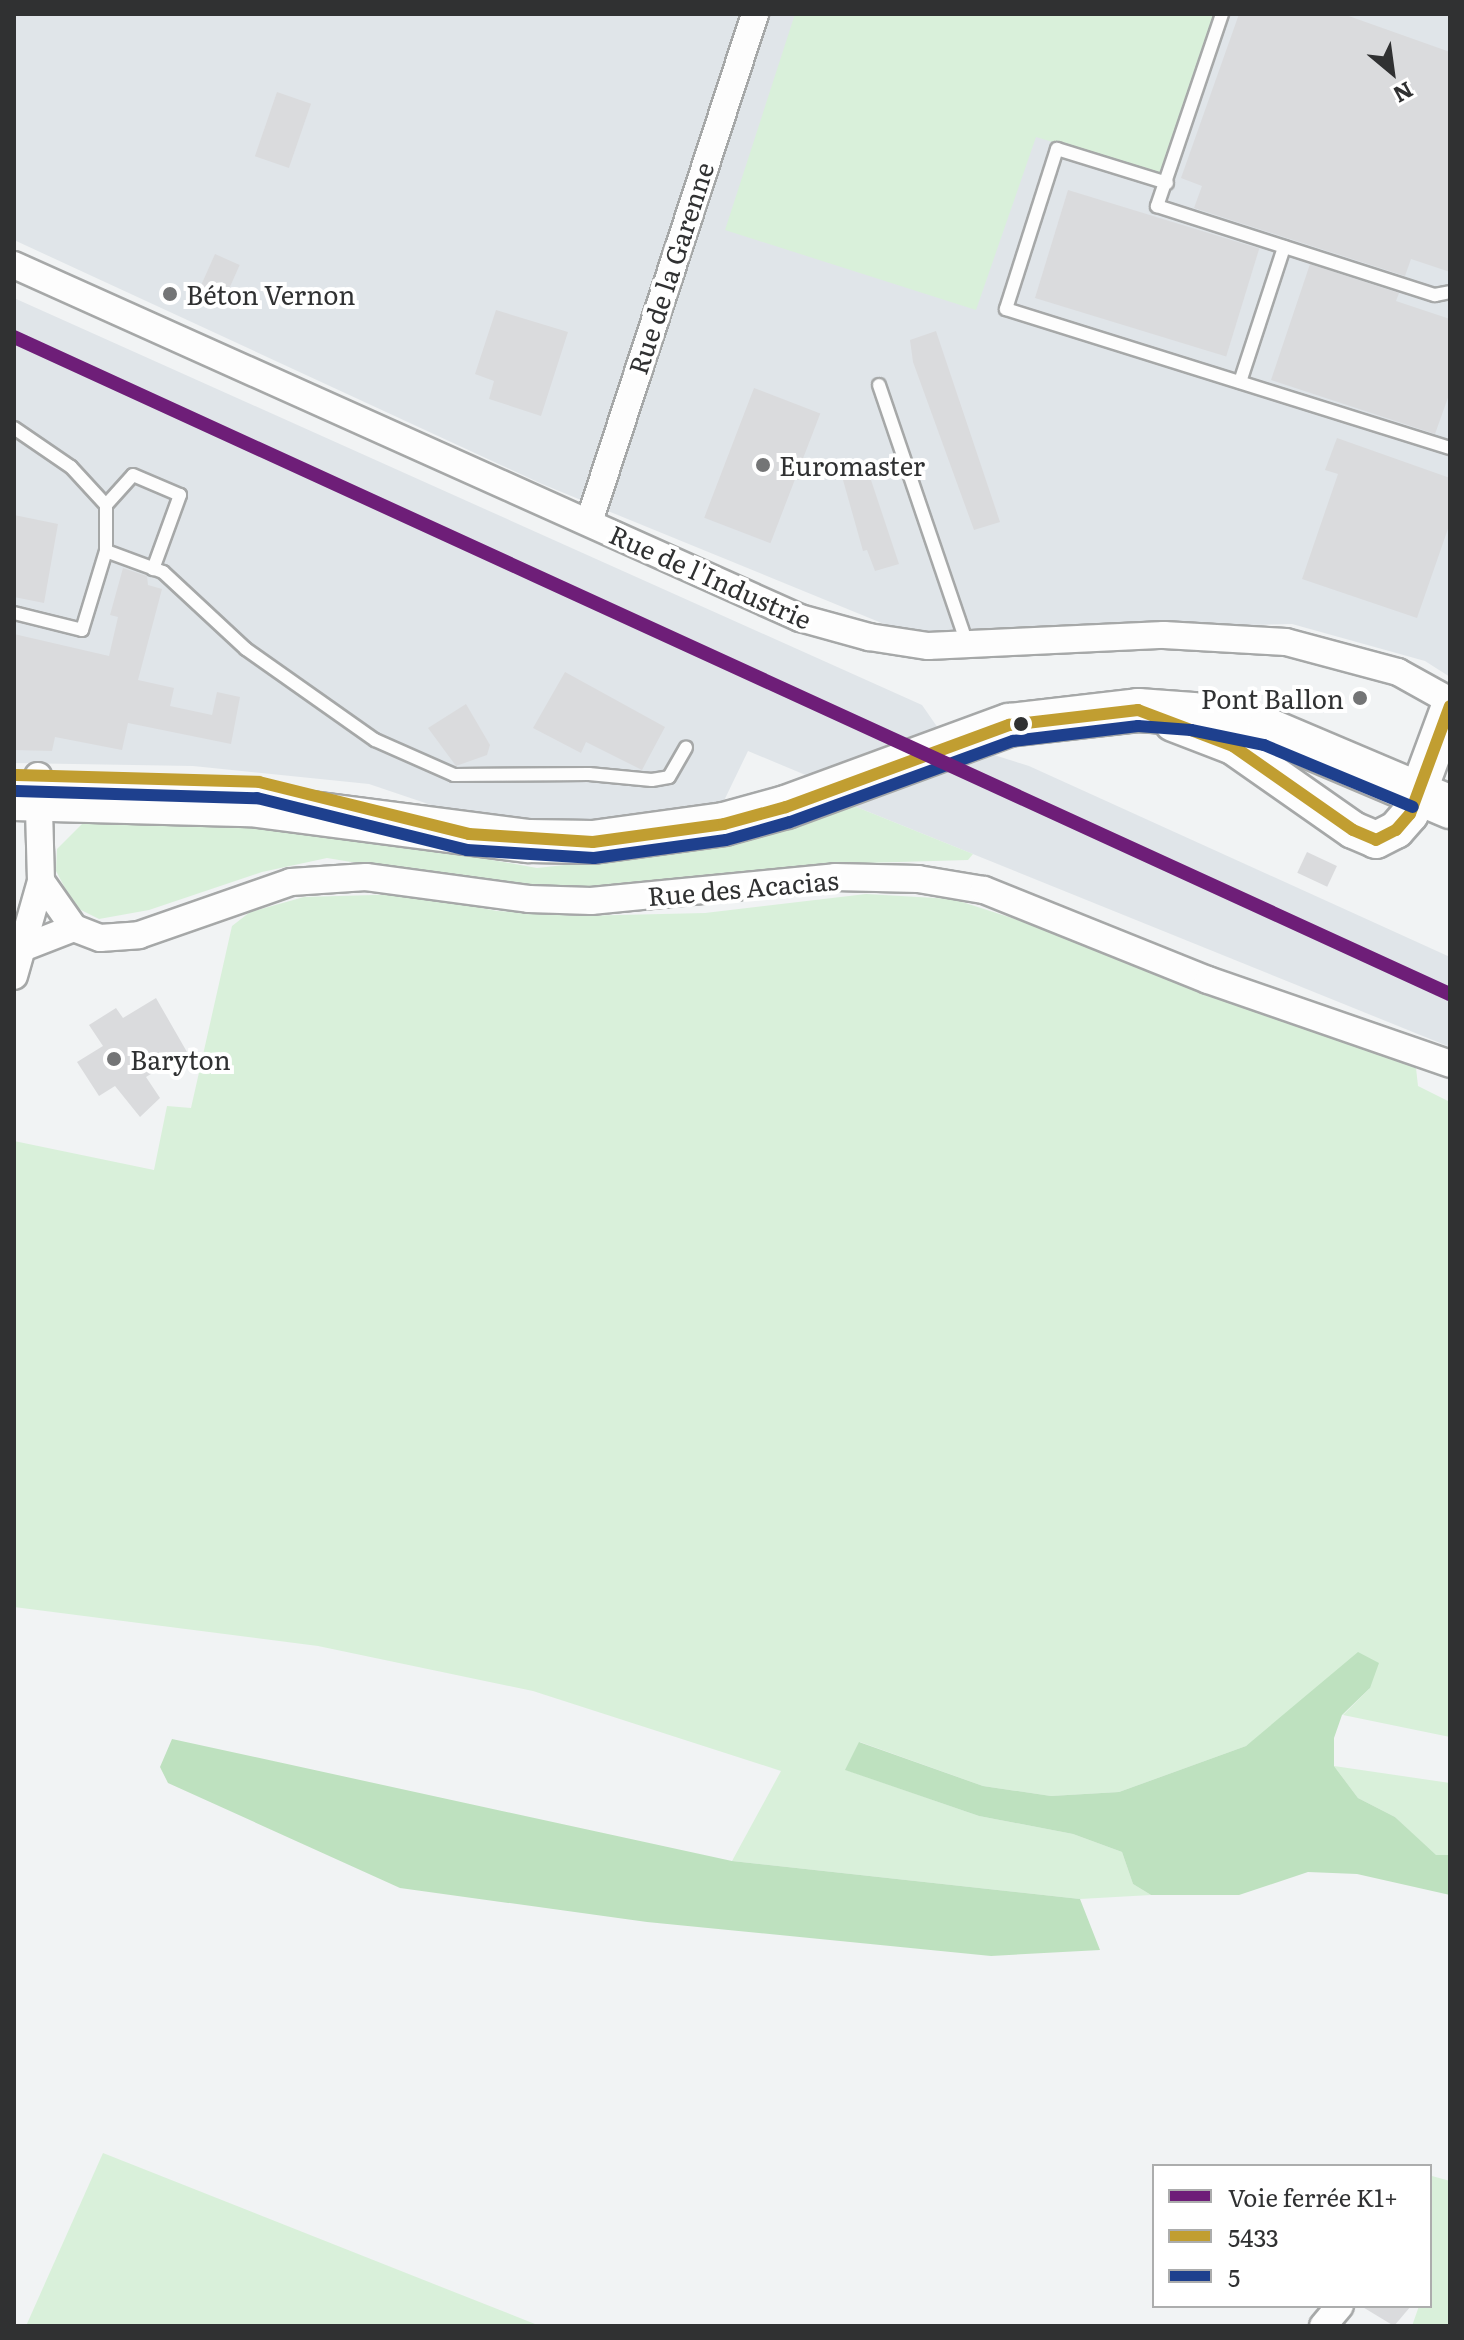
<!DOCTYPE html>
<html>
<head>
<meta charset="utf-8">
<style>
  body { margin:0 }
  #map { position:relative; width:1464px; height:2340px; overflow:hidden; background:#f1f3f4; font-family:Literata,serif }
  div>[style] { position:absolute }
  .built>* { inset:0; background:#e0e5e9 }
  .green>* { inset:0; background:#d9f0da }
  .forest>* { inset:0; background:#bee1bf }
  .building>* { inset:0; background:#dadbdd; transform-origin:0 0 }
  .roads { filter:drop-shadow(2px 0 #a6a8a8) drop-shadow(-2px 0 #a6a8a8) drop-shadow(0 2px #a6a8a8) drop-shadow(0 -2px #a6a8a8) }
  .service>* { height:12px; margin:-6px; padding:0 6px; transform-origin:6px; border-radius:6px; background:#fdfdfd }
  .minor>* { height:26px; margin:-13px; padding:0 13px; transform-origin:13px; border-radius:13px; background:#fdfdfd }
  .secondary>* { height:36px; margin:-18px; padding:0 18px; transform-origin:18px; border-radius:18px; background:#fdfdfd }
  .primary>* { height:42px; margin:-21px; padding:0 21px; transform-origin:21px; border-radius:21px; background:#fdfdfd }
  .bus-1>* { height:12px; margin:-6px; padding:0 6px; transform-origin:6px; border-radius:6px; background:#c19e31 }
  .bus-2>* { height:12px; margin:-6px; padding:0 6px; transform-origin:6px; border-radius:6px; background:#1e408e }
  .rail-1>* { height:14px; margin:-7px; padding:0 7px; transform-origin:7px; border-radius:7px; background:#6e1e78 }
  .dots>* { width:22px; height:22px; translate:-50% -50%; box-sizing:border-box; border:4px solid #fff; border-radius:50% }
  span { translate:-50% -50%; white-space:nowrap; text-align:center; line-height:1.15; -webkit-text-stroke:8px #fff; paint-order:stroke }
  .street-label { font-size:26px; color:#303132 }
  .poi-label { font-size:26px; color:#303132 }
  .left { translate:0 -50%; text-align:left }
  .right { translate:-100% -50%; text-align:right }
  .frame { position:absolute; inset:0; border:16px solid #303132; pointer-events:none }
  .legend { position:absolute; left:1152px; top:2164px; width:280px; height:144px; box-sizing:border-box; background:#fff; border:2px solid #acadad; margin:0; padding:10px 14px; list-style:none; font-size:24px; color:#303132 }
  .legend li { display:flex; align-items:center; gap:16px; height:40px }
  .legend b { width:40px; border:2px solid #acadad }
  .north { position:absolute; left:1352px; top:32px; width:80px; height:80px; -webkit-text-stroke:6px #fff; paint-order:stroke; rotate:151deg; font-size:22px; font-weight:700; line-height:32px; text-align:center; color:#303132 }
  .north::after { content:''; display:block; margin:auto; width:28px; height:36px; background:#303132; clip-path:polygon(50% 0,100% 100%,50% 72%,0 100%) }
</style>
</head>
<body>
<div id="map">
  <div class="built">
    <i style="clip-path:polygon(14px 14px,1450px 14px,1450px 677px,1425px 661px,1292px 624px,906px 633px,542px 484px,14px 240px)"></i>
    <i style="clip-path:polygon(14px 298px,922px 705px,938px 728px,808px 776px,748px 751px,719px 811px,672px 818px,514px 821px,437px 807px,369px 784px,193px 766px,14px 763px)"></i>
    <i style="clip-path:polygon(978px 750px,1029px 766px,1450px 957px,1450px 1047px,849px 804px)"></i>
  </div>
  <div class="green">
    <i style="clip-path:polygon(795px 14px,1219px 14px,1164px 176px,1036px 137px,976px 310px,725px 230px)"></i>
    <i style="clip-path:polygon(849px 804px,973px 854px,968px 860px,829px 864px,641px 890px,520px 890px,327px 858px,262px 872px,149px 910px,99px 919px,75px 907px,56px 871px,57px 849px,87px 819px,273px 821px,537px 868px,712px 849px,785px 831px)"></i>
    <i style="clip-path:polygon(408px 894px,497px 911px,576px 916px,705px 913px,866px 894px,953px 899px,1061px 934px,1416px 1068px,1418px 1086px,1450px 1102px,1450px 1737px,1343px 1715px,1370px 1688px,1280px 1721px,1246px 1746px,1119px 1792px,1051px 1796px,983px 1786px,860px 1742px,846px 1770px,979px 1816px,1073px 1834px,1122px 1852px,1133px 1884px,1151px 1895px,1080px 1899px,732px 1861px,781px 1771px,533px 1691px,318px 1646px,14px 1607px,14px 1141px,154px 1170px,167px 1106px,191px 1108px,232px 926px,250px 912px,304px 897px)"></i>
    <i style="clip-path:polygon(1334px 1766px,1450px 1783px,1450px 1855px,1436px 1856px,1395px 1817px,1358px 1798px)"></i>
    <i style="clip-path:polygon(103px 2153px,540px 2326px,26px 2326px)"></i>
    <i style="clip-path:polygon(1432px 2176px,1450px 2181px,1450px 2326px,1412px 2326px,1419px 2306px,1430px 2306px)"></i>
  </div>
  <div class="forest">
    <i style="clip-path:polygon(1358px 1652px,1379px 1663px,1370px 1688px,1342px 1715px,1334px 1738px,1334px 1766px,1358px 1798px,1395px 1817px,1436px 1855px,1450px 1855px,1450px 1895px,1357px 1874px,1308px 1872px,1239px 1895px,1151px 1895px,1133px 1884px,1122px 1852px,1073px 1834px,979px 1816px,845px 1770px,859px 1742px,983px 1786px,1051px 1796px,1119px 1792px,1246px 1746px)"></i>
    <i style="clip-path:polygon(172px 1739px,732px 1861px,1080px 1899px,1100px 1950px,991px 1956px,647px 1922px,400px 1888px,168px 1783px,160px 1767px)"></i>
  </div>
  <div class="building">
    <i style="clip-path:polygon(1239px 14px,1343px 14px,1450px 52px,1450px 272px,1411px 259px,1405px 276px,1194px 208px,1202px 186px,1181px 178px)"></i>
    <i style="left:277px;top:92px;width:36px;height:68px;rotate:19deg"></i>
    <i style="left:1068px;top:190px;width:200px;height:113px;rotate:17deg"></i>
    <i style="left:215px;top:254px;width:27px;height:46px;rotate:24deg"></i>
    <i style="clip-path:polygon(1310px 264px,1399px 293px,1396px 301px,1450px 319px,1450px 392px,1435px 434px,1271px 380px)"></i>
    <i style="clip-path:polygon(496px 310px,568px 332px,541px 416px,489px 399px,494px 381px,475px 374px)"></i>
    <i style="clip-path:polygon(936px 331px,1000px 522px,974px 530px,913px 362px,910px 340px)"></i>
    <i style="left:754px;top:388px;width:71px;height:139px;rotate:21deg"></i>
    <i style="clip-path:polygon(1337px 438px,1450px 478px,1450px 523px,1417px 618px,1302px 579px,1338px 474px,1325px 470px)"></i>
    <i style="clip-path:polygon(868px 471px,899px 564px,875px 571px,867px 550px,863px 551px,843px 480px)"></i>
    <i style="clip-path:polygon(14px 515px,58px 524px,44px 603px,14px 597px)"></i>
    <i style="clip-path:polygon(123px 568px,147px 576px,148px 585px,162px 589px,138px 680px,174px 688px,170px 706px,212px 715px,217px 692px,240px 697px,231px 744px,128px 723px,122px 750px,55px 737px,52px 751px,14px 750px,14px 634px,109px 656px,118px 617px,110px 615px)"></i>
    <i style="clip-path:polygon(565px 672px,665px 727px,642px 770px,586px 742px,581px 753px,533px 728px)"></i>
    <i style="clip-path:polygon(466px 704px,490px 745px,487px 755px,456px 766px,428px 728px)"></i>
    <i style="left:1307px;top:852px;width:33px;height:23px;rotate:25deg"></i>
    <i style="clip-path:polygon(156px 998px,187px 1052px,146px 1077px,160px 1098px,140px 1117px,115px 1086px,99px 1096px,77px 1062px,103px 1046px,89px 1025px,116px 1008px,123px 1018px)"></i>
    <i style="clip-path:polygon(1361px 2306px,1411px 2306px,1394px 2326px)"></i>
  </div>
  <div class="roads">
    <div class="service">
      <i style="left:1222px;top:14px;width:203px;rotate:108.7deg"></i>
      <i style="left:1157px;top:206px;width:292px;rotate:17.8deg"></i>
      <i style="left:1435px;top:295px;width:15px;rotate:-11deg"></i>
      <i style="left:1167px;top:183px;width:115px;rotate:-162.8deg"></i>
      <i style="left:1057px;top:149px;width:168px;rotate:107.7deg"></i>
      <i style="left:1006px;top:309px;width:465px;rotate:17.4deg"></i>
      <i style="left:1240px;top:382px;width:142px;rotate:-71.9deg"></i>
      <i style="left:879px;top:385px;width:276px;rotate:71.2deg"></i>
      <i style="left:14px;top:428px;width:69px;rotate:34.4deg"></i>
      <i style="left:71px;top:467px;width:52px;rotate:47.4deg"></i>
      <i style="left:106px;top:505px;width:46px;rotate:90deg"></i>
      <i style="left:106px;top:551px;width:61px;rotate:20.2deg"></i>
      <i style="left:163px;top:572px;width:113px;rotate:42.9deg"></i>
      <i style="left:246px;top:649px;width:158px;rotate:35.2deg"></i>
      <i style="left:375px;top:740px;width:86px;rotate:23.9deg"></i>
      <i style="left:454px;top:775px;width:135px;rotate:-0.4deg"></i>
      <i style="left:589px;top:774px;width:63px;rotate:5.4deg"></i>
      <i style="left:652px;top:780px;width:17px;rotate:-10deg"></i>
      <i style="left:669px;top:777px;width:34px;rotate:-60deg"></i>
      <i style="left:106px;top:505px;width:40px;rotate:-48deg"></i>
      <i style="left:133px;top:475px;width:51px;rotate:23.1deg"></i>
      <i style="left:180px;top:495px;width:79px;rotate:110deg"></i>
      <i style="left:14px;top:613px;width:70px;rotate:14deg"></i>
      <i style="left:82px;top:630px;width:83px;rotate:-73.1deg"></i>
    </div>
    <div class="minor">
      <i style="left:14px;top:265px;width:862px;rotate:24.19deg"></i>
      <i style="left:800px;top:618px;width:72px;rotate:15.4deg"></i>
      <i style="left:869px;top:637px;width:60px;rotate:8.7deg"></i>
      <i style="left:928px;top:646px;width:236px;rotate:-2.7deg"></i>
      <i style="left:1164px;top:635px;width:122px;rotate:3.3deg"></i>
      <i style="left:1286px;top:642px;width:116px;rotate:15deg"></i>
      <i style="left:1398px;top:672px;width:60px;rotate:29.1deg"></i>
      <i style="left:589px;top:522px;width:534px;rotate:-71.9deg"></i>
      <i style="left:41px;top:881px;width:57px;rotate:54.9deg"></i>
      <i style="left:74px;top:928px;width:28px;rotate:21deg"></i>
      <i style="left:100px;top:938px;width:39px;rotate:-4deg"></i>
      <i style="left:139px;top:935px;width:161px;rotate:-19.2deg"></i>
      <i style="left:291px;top:882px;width:75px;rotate:-3.8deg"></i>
      <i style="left:366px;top:877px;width:164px;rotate:7.7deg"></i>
      <i style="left:529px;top:899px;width:62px;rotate:1.8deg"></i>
      <i style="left:591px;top:901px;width:245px;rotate:-5.6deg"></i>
      <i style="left:835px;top:877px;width:83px;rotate:1.4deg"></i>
      <i style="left:918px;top:879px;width:67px;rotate:9.5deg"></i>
      <i style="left:984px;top:890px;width:241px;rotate:21.9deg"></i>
      <i style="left:1208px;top:980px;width:256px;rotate:19.1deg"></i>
      <i style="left:20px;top:949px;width:58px;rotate:-21.3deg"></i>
      <i style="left:14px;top:976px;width:99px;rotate:-74.1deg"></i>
      <i style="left:41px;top:881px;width:105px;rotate:-91.6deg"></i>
      <i style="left:1323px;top:2326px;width:26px;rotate:-50deg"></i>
    </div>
    <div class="secondary">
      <i style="left:1173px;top:723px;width:64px;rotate:21deg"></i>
      <i style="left:1233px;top:746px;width:146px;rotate:35deg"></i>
      <i style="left:1353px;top:830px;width:25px;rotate:23deg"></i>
      <i style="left:1376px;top:840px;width:22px;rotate:-27deg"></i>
      <i style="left:1396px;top:830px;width:21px;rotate:-49deg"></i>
      <i style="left:1410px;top:814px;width:115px;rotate:-69.7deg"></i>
    </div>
    <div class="primary">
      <i style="left:14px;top:799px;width:236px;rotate:1.5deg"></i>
      <i style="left:250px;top:805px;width:281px;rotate:7.4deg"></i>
      <i style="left:529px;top:841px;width:64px;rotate:0.9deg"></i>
      <i style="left:593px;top:842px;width:132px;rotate:-7.8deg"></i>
      <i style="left:724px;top:824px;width:64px;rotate:-15.3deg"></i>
      <i style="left:786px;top:807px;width:238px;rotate:-20.2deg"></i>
      <i style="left:1009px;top:725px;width:130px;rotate:-6.6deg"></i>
      <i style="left:1138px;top:710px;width:55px;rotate:4.2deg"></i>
      <i style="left:1193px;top:714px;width:78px;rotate:11.9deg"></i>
      <i style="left:1269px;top:730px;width:197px;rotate:23deg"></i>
    </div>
  </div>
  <div class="bus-1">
    <i style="left:14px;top:775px;width:245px;rotate:1.6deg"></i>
    <i style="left:259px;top:782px;width:216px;rotate:13.9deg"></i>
    <i style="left:469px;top:834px;width:124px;rotate:3.7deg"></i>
    <i style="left:593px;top:842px;width:132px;rotate:-7.8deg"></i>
    <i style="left:724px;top:824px;width:64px;rotate:-15.3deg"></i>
    <i style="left:786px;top:807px;width:238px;rotate:-20.2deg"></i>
    <i style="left:1009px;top:725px;width:130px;rotate:-6.6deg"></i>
    <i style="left:1138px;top:710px;width:102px;rotate:20.8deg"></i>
    <i style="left:1233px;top:746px;width:146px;rotate:35deg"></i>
    <i style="left:1353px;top:830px;width:25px;rotate:23deg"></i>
    <i style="left:1376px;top:840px;width:22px;rotate:-27deg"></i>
    <i style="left:1396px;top:830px;width:21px;rotate:-49deg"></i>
    <i style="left:1410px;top:814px;width:115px;rotate:-69.7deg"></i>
  </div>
  <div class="bus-2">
    <i style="left:14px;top:791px;width:243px;rotate:1.7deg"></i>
    <i style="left:257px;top:798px;width:216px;rotate:13.9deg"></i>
    <i style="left:467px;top:850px;width:127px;rotate:3.6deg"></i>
    <i style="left:594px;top:858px;width:133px;rotate:-7.8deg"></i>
    <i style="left:726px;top:840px;width:66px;rotate:-15.7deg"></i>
    <i style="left:790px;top:822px;width:237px;rotate:-20deg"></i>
    <i style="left:1013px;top:741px;width:126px;rotate:-6.8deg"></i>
    <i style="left:1138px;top:726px;width:53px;rotate:4.3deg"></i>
    <i style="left:1191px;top:730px;width:75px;rotate:11.6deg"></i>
    <i style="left:1264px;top:745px;width:161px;rotate:22.6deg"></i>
  </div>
  <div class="rail-1">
    <i style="left:14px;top:337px;width:1579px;rotate:24.59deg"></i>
  </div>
  <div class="dots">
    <i style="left:170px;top:294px;background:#747576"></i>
    <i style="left:763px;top:465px;background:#747576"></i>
    <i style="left:1360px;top:698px;background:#747576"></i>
    <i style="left:1021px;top:724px;background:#303132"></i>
    <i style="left:114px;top:1059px;background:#747576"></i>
  </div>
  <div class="street-label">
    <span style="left:670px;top:268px;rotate:-72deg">Rue de la Garenne</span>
    <span style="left:711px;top:576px;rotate:24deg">Rue de l'Industrie</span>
    <span style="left:743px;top:887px;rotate:-5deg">Rue des Acacias</span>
  </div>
  <div class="poi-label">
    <span class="left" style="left:186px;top:294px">Béton Vernon</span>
    <span class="left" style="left:779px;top:465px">Euromaster</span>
    <span class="right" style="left:1344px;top:698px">Pont Ballon</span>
    <span class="left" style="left:130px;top:1059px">Baryton</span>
  </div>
  <div class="frame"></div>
  <ul class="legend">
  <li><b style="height:10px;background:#6e1e78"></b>Voie ferrée K1+</li>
  <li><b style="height:10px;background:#c19e31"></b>5433</li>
  <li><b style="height:10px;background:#1e408e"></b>5</li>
  </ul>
  <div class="north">N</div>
</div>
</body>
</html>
